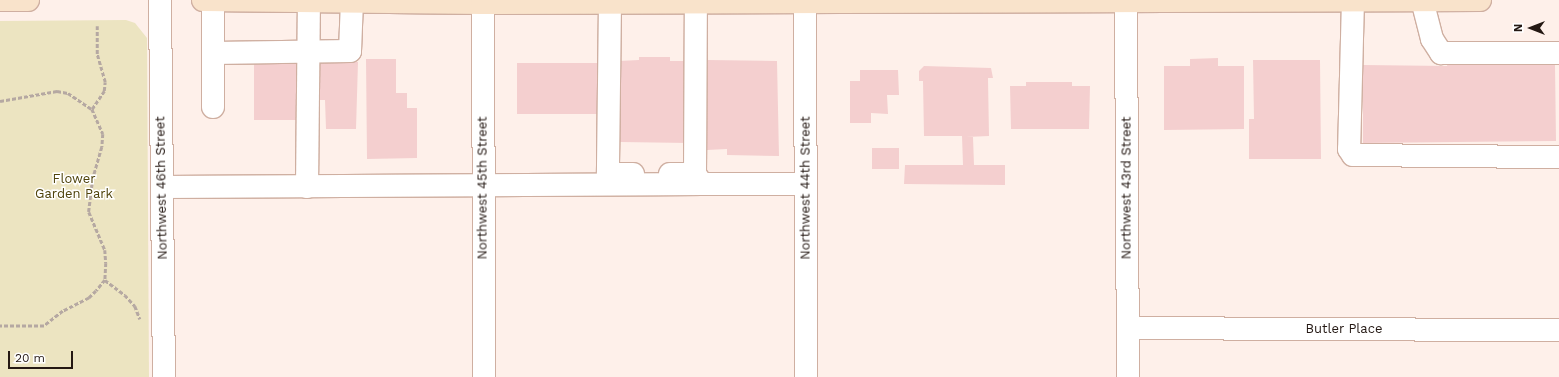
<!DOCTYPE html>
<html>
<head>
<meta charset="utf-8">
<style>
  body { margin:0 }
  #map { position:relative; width:1559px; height:377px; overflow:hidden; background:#fef0ea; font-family:"Work Sans",sans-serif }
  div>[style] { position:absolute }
  .green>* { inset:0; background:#ece4c1 }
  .building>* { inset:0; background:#f4cfcf; transform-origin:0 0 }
  .path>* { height:2.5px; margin-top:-1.25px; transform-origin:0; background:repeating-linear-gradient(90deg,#b5a8a2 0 4px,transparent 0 6px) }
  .roads { filter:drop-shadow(1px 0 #cfafa1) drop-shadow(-1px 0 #cfafa1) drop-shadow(0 1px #cfafa1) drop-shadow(0 -1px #cfafa1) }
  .minor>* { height:22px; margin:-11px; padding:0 11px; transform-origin:11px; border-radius:11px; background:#fff }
  .major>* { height:22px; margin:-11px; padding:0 11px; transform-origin:11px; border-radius:11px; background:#f9e3cb }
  span { translate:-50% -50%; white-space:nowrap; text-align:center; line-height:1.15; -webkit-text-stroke:3px #fff; paint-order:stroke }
  .park-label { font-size:13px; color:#4f430b }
  .street-label { font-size:13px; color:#241813 }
  .north { position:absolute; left:1511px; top:8px; width:40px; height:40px; -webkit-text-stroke:3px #fff; paint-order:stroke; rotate:270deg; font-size:11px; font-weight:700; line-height:16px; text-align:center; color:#241813 }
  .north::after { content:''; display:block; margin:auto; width:14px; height:18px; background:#241813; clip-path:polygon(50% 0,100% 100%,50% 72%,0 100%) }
  .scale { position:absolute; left:8px; top:351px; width:65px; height:18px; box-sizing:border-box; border:2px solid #241813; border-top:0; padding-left:5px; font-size:12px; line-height:14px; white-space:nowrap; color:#241813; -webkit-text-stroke:3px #fff; paint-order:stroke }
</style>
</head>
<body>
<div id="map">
  <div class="green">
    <i style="clip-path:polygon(126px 20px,135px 23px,147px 38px,149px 377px,0 377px,0 21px)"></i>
  </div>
  <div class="building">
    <i style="clip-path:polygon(639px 57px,670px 57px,670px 61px,689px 61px,689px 143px,620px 142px,619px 61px,639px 60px)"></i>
    <i style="clip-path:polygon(1218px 58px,1218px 66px,1244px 66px,1244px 129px,1164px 130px,1164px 66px,1190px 66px,1190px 59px)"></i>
    <i style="clip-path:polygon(366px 59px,396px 59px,396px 93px,407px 93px,407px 108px,417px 108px,417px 158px,367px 159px)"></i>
    <i style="clip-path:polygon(707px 60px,777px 61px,779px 156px,727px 155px,727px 149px,707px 150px)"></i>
    <i style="clip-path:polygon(1253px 60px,1320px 60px,1321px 159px,1249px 159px,1249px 119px,1254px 119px)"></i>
    <i style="clip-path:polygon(1472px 60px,1472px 65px,1555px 65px,1556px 141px,1363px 143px,1363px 65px,1447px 66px,1448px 61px)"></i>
    <i style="clip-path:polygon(314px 61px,358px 62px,356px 129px,326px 129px,325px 100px,314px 100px)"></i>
    <i style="left:254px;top:63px;width:50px;height:57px"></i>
    <i style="left:517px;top:63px;width:81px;height:51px"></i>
    <i style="clip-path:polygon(924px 66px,991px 68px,993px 78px,988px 78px,989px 136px,966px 137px,973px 137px,974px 165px,1005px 165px,1005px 185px,904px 184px,905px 165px,963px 165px,962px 136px,924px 136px,923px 81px,919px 81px,919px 71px)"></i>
    <i style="clip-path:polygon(860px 70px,898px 70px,899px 95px,887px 95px,888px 114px,871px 113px,871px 123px,850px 123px,850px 81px,860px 81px)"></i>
    <i style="clip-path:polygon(1026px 82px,1072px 82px,1072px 86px,1090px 86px,1089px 129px,1011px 129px,1010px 86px,1026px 86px)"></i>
    <i style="left:872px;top:148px;width:27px;height:21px"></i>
  </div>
  <div class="path">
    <i style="left:0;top:101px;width:58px;rotate:-10deg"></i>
    <i style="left:57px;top:91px;width:11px;rotate:10deg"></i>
    <i style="left:68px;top:93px;width:29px;rotate:34deg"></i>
    <i style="left:92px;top:109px;width:27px;rotate:66deg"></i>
    <i style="left:103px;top:134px;width:13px;rotate:94deg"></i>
    <i style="left:102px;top:147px;width:32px;rotate:106deg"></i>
    <i style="left:93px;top:178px;width:34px;rotate:97deg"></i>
    <i style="left:89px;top:212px;width:41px;rotate:67.2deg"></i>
    <i style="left:105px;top:250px;width:13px;rotate:86deg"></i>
    <i style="left:106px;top:263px;width:17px;rotate:93deg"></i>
    <i style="left:105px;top:280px;width:14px;rotate:129deg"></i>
    <i style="left:96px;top:291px;width:10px;rotate:135deg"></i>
    <i style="left:89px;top:298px;width:29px;rotate:153deg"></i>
    <i style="left:63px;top:311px;width:24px;rotate:142deg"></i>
    <i style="left:44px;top:326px;width:44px;rotate:180deg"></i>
    <i style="left:92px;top:109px;width:22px;rotate:-56deg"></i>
    <i style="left:104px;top:91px;width:9px;rotate:-84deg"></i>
    <i style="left:105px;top:82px;width:29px;rotate:-106deg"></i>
    <i style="left:97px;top:54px;width:28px;rotate:-90deg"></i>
    <i style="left:105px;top:280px;width:25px;rotate:37deg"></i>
    <i style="left:125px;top:295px;width:15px;rotate:48deg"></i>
    <i style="left:135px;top:306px;width:14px;rotate:69deg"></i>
  </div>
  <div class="roads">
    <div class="minor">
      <i style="left:160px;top:0;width:377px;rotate:89.4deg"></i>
      <i style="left:213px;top:0;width:53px;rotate:90deg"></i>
      <i style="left:213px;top:53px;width:137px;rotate:-0.8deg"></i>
      <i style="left:350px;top:51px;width:49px;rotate:-87.7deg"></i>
      <i style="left:483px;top:0;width:377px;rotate:89.8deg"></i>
      <i style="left:805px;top:0;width:377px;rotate:89.8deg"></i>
      <i style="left:1126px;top:0;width:377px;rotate:89.7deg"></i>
      <i style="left:1353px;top:0;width:149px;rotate:91.5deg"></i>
      <i style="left:1349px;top:149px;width:7px;rotate:56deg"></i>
      <i style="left:1353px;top:155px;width:206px;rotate:0.6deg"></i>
      <i style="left:1422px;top:0;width:40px;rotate:75.6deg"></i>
      <i style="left:1432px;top:39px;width:17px;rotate:57deg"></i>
      <i style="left:1441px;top:53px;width:118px"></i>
      <i style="left:610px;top:2px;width:172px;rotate:90.7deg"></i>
      <i style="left:608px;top:174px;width:25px"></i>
      <i style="left:213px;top:107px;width:54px;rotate:-90deg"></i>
      <i style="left:670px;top:174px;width:25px"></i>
      <i style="left:695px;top:174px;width:172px;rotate:-89.7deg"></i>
      <i style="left:695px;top:174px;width:12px;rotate:55deg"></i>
      <i style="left:702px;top:184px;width:104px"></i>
      <i style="left:162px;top:187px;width:542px;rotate:-0.32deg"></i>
      <i style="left:307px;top:187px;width:186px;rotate:-89.4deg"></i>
      <i style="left:1128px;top:328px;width:431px;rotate:0.3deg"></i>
    </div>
    <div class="major">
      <i style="left:0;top:0;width:28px"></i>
      <i style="left:203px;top:0;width:279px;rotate:0.6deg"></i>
      <i style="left:482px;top:3px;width:998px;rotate:-0.17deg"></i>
    </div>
  </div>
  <div class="park-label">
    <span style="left:74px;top:187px">Flower<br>Garden Park</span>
  </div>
  <div class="street-label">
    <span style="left:162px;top:188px;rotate:-91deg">Northwest 46th Street</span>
    <span style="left:483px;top:188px;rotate:-90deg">Northwest 45th Street</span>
    <span style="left:806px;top:188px;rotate:-90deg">Northwest 44th Street</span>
    <span style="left:1127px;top:188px;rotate:-90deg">Northwest 43rd Street</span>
    <span style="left:1344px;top:329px">Butler Place</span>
  </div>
  <div class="north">N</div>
  <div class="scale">20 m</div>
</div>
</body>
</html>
